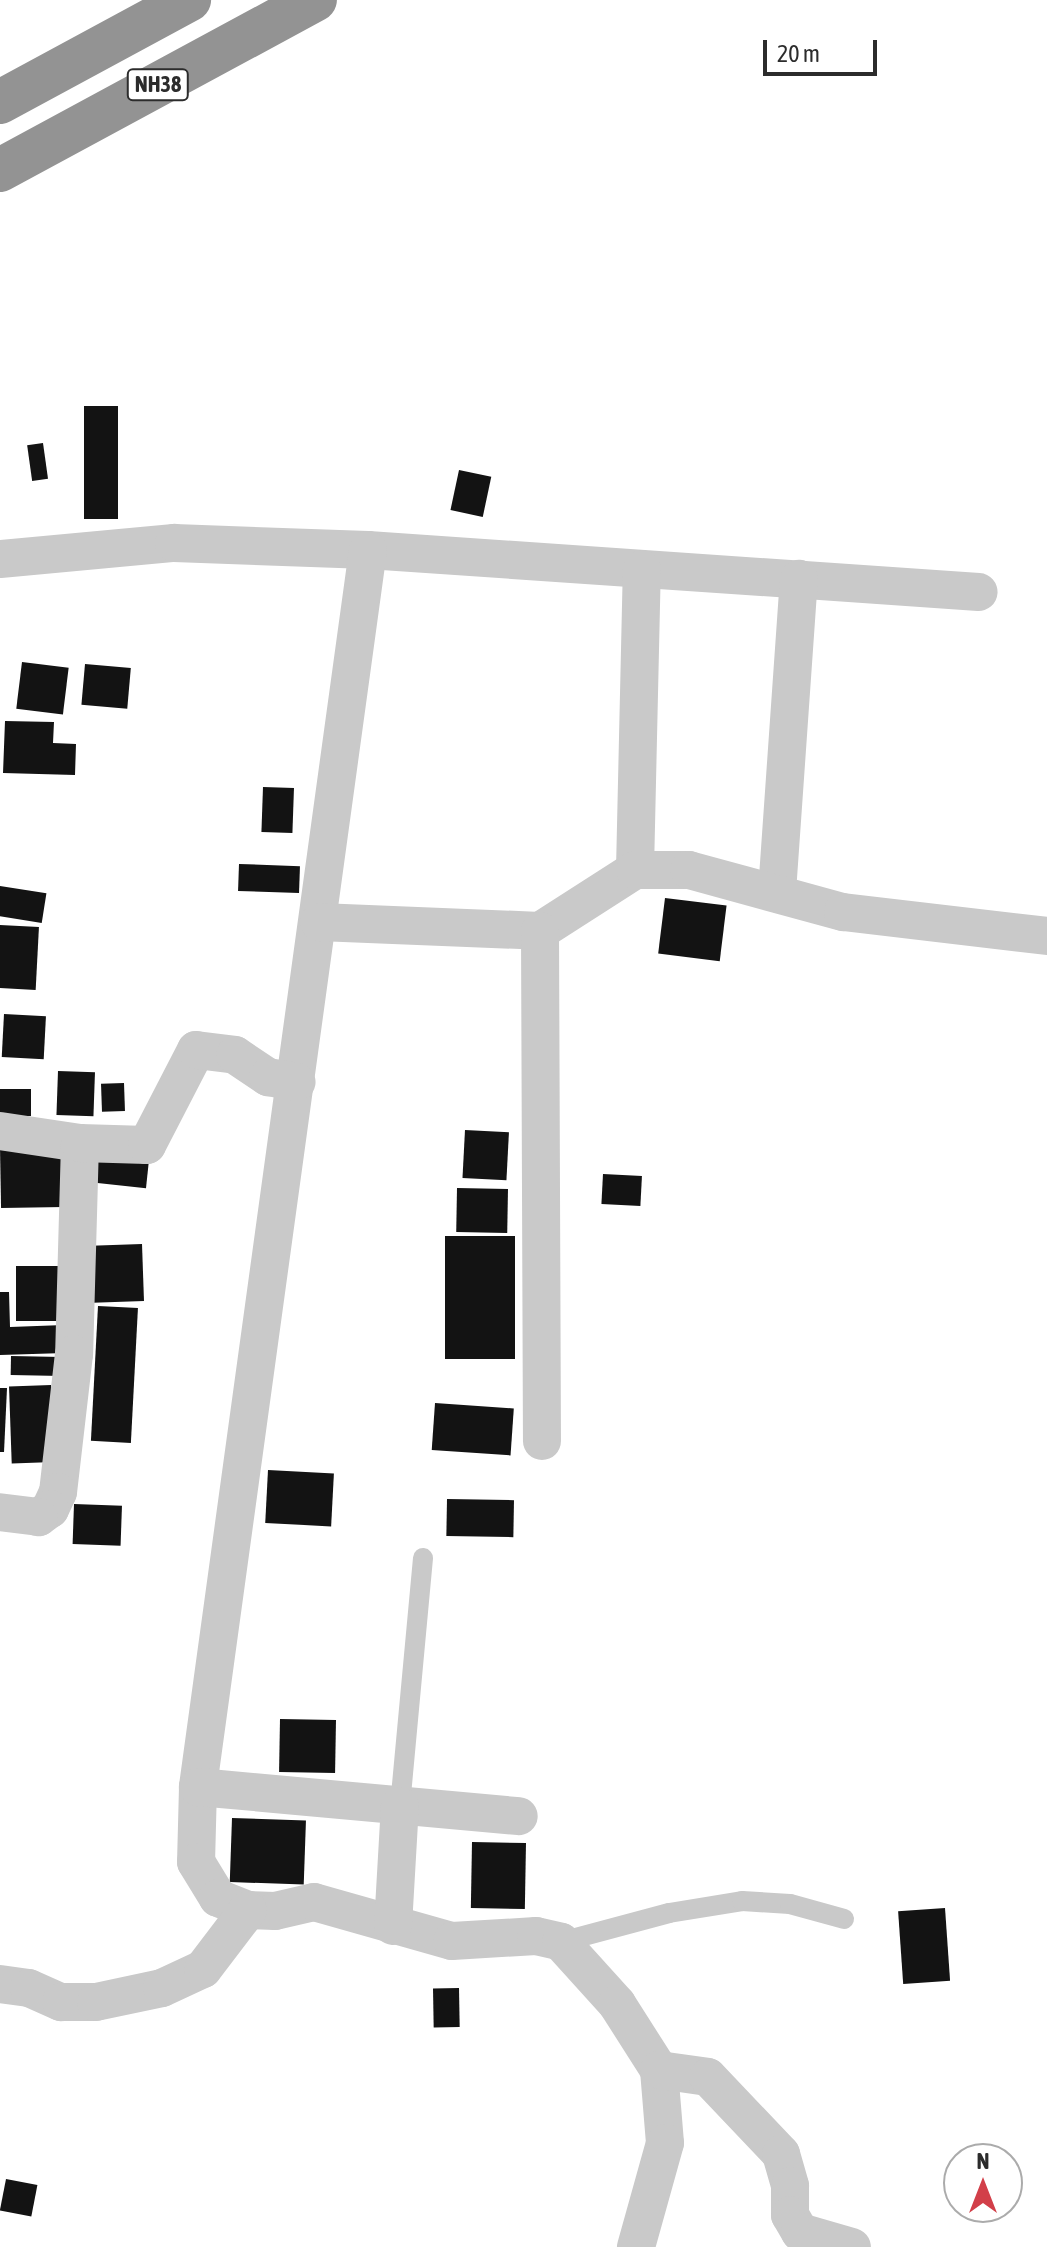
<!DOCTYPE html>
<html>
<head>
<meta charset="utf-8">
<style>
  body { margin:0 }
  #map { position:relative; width:1047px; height:2247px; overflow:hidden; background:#fff; font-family:"Asap Condensed",sans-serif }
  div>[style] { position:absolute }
  .building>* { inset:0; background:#131313; transform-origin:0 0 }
  .lane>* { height:20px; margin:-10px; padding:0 10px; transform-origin:10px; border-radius:10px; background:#c9c9c9 }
  .street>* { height:38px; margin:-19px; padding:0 19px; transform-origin:19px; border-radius:19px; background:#c9c9c9 }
  .highway>* { height:44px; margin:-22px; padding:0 22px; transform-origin:22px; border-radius:22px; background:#939393 }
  span { translate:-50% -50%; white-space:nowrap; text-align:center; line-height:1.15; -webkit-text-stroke:8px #fff; paint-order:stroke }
  .shield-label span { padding:2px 6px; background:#fff; border:2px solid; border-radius:6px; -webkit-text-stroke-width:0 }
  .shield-label { font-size:22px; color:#2c2c2c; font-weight:700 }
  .north { position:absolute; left:943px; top:2143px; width:80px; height:80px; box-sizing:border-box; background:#fff; border:2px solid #ababab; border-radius:50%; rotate:0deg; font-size:22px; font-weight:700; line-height:32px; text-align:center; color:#2c2c2c }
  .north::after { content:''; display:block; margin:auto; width:28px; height:36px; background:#d23f49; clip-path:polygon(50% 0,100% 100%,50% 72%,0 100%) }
  .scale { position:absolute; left:763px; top:40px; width:114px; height:36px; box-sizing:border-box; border:4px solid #2c2c2c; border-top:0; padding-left:10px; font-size:24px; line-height:28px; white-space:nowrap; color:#2c2c2c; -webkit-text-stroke:6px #fff; paint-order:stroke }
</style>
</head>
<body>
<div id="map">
  <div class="building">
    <i style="left:84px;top:406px;width:34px;height:113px"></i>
    <i style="left:43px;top:443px;width:36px;height:16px;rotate:82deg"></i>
    <i style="left:459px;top:470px;width:33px;height:41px;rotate:12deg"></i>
    <i style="left:22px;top:662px;width:47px;height:47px;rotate:7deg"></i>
    <i style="left:85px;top:664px;width:46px;height:41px;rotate:5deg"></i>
    <i style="clip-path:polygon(5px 721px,54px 722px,53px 743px,76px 744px,75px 775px,3px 773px)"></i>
    <i style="left:263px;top:787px;width:31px;height:45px;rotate:2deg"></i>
    <i style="left:239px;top:864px;width:61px;height:27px;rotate:2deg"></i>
    <i style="left:0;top:886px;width:47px;height:30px;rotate:9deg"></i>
    <i style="left:665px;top:898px;width:62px;height:56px;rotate:7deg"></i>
    <i style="left:0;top:925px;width:39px;height:63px;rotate:3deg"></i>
    <i style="left:4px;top:1014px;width:42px;height:43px;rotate:3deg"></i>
    <i style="left:58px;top:1071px;width:37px;height:44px;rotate:2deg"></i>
    <i style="left:124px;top:1083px;width:28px;height:23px;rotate:88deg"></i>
    <i style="left:31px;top:1089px;width:27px;height:31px;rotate:90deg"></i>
    <i style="left:465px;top:1130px;width:44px;height:48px;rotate:3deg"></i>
    <i style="left:63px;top:1147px;width:60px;height:63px;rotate:89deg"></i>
    <i style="left:98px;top:1157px;width:51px;height:26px;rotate:6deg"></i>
    <i style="left:603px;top:1174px;width:39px;height:30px;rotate:3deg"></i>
    <i style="left:457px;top:1188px;width:51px;height:44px;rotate:1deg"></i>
    <i style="left:515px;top:1236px;width:123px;height:70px;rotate:90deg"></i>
    <i style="left:142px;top:1244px;width:57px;height:51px;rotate:88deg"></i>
    <i style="left:16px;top:1266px;width:46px;height:55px"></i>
    <i style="clip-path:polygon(0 1292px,9px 1292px,10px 1327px,64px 1325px,65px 1353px,0 1355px)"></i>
    <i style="left:98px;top:1306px;width:40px;height:135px;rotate:3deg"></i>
    <i style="left:11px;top:1356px;width:51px;height:19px;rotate:1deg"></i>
    <i style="left:51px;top:1385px;width:77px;height:42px;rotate:88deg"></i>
    <i style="clip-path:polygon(0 1388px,7px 1388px,4px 1452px,0 1452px)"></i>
    <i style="left:435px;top:1403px;width:79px;height:47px;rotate:4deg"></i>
    <i style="left:268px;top:1470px;width:66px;height:53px;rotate:3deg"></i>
    <i style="left:447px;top:1499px;width:67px;height:37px;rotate:1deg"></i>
    <i style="left:74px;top:1504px;width:48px;height:40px;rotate:2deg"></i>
    <i style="left:280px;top:1719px;width:56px;height:53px;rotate:1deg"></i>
    <i style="left:232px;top:1818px;width:74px;height:64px;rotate:2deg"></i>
    <i style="left:472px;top:1842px;width:54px;height:66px;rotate:1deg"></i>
    <i style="left:945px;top:1908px;width:73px;height:47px;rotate:86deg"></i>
    <i style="left:459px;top:1988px;width:39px;height:26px;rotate:89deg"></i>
    <i style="left:6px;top:2179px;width:32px;height:32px;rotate:11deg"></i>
  </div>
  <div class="lane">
    <i style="left:400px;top:1806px;width:249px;rotate:-84.7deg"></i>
    <i style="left:561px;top:1942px;width:112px;rotate:-15deg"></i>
    <i style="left:669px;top:1913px;width:74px;rotate:-9.3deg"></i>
    <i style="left:742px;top:1901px;width:48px;rotate:3.6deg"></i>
    <i style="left:790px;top:1904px;width:56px;rotate:15.5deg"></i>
  </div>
  <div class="street">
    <i style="left:368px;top:550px;width:612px;rotate:3.93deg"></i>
    <i style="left:0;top:559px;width:175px;rotate:-5.3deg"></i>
    <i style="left:174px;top:543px;width:194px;rotate:2.1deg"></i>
    <i style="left:368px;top:550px;width:1249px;rotate:97.83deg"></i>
    <i style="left:198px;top:1787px;width:75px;rotate:91.5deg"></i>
    <i style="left:196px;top:1862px;width:42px;rotate:58.6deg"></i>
    <i style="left:218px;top:1898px;width:32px;rotate:22deg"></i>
    <i style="left:248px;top:1910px;width:27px;rotate:2deg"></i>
    <i style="left:275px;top:1911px;width:40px;rotate:-13deg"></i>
    <i style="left:314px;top:1902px;width:143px;rotate:15.8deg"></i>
    <i style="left:452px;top:1941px;width:84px;rotate:-3.4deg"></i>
    <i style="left:536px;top:1936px;width:26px;rotate:13deg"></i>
    <i style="left:561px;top:1942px;width:84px;rotate:47.9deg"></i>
    <i style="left:617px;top:2004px;width:78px;rotate:57.5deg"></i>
    <i style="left:659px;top:2070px;width:73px;rotate:85.3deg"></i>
    <i style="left:665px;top:2143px;width:108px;rotate:105.6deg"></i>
    <i style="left:635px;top:870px;width:301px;rotate:-88.7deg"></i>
    <i style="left:777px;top:892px;width:314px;rotate:-86deg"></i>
    <i style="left:319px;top:922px;width:221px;rotate:2.3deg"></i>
    <i style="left:540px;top:931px;width:113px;rotate:-32.7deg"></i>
    <i style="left:635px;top:870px;width:54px"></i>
    <i style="left:689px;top:870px;width:160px;rotate:15.3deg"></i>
    <i style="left:843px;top:912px;width:205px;rotate:6.7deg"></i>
    <i style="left:540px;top:931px;width:510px;rotate:89.78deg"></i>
    <i style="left:0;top:1131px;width:81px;rotate:8.5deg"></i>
    <i style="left:80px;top:1143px;width:211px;rotate:91.6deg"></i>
    <i style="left:74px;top:1354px;width:139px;rotate:96.6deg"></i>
    <i style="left:58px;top:1492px;width:19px;rotate:115deg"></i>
    <i style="left:50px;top:1509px;width:14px;rotate:144deg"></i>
    <i style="left:39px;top:1517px;width:39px;rotate:-173deg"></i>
    <i style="left:80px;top:1143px;width:67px;rotate:1.7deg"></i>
    <i style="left:147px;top:1145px;width:107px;rotate:-62.7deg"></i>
    <i style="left:196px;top:1050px;width:39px;rotate:7deg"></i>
    <i style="left:235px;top:1055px;width:40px;rotate:34deg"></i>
    <i style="left:268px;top:1077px;width:29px;rotate:10deg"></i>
    <i style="left:198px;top:1787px;width:322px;rotate:5.2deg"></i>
    <i style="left:393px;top:1926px;width:120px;rotate:-86.7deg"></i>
    <i style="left:0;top:1984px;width:29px;rotate:8deg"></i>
    <i style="left:29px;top:1988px;width:35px;rotate:24deg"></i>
    <i style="left:61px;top:2002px;width:35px"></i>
    <i style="left:96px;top:2002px;width:67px;rotate:-12deg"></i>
    <i style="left:162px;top:1988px;width:45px;rotate:-24.9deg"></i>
    <i style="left:203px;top:1969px;width:74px;rotate:-52.7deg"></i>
    <i style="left:659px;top:2070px;width:49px;rotate:8.1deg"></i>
    <i style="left:708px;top:2077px;width:106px;rotate:46.5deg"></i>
    <i style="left:781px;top:2154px;width:33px;rotate:74deg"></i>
    <i style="left:790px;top:2186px;width:29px;rotate:90deg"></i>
    <i style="left:790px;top:2215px;width:20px;rotate:60deg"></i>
    <i style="left:800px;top:2232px;width:54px;rotate:16.1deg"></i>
  </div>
  <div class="highway">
    <i style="left:0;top:102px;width:215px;rotate:-28.4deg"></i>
    <i style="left:0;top:170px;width:358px;rotate:-28.4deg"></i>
  </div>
  <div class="shield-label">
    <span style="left:158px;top:85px">NH38</span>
  </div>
  <div class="north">N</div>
  <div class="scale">20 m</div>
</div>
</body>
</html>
